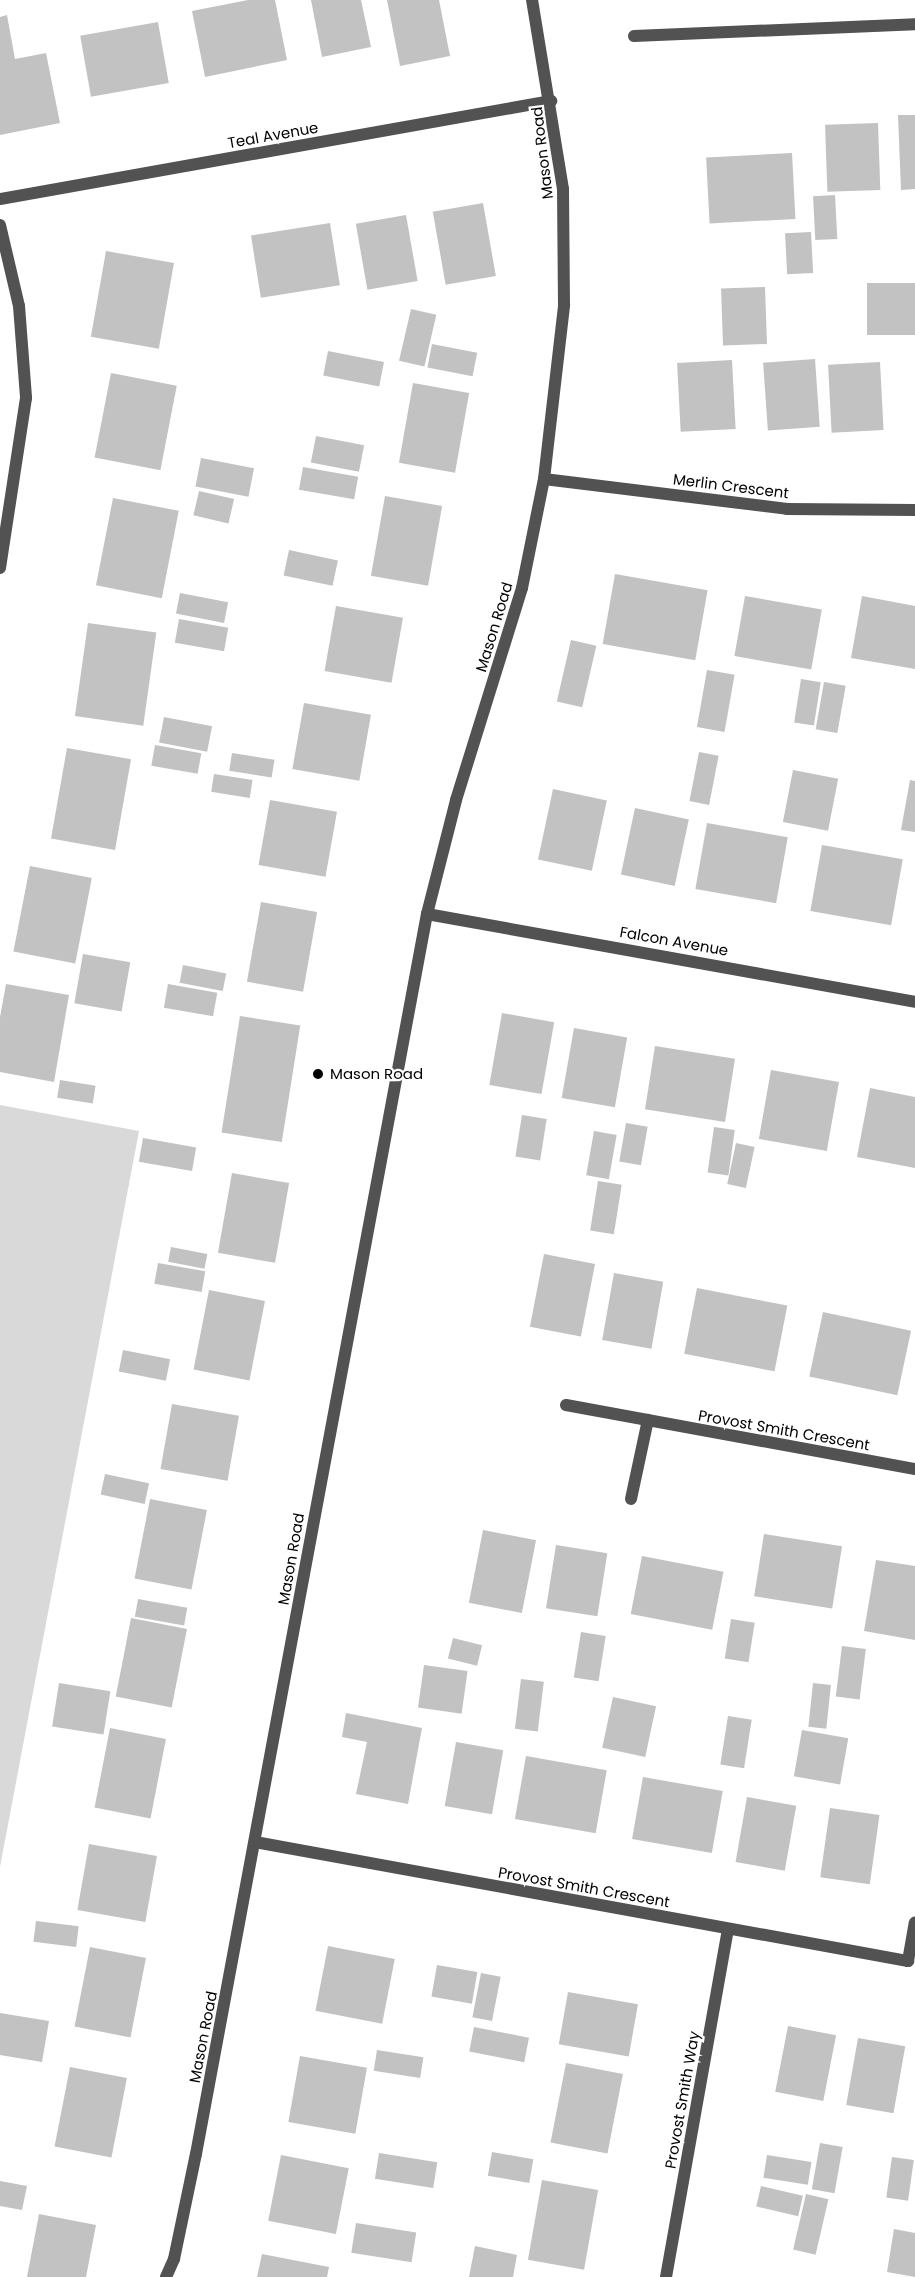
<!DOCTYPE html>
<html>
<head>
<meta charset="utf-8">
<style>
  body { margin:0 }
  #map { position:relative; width:915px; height:2277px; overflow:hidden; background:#fff; font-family:Poppins,sans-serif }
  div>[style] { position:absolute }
  .green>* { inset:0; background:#d9d9d9 }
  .building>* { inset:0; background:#c2c2c2; transform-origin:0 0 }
  .minor>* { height:12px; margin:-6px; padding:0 6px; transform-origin:6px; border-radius:6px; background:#525252 }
  .dots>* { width:16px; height:16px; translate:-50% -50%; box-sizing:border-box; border:3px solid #fff; border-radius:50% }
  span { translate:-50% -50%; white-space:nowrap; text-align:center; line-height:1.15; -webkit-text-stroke:4.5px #fff; paint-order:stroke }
  .street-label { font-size:15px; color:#000 }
  .poi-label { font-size:15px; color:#000 }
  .left { translate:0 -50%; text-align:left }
</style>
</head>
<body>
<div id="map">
  <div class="green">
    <i style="clip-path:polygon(0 1105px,139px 1131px,0 1867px)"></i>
  </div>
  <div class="building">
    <i style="clip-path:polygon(248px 0,275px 0,287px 60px,205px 77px,192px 11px)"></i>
    <i style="clip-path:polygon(311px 0,361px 0,371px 47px,322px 57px)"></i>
    <i style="clip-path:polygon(387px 0,439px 0,450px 56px,400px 66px)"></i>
    <i style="clip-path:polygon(7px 15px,15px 59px,46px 53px,60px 123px,0 135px,0 17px)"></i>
    <i style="left:158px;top:22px;width:62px;height:79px;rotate:80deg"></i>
    <i style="clip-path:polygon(898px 115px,915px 115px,915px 189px,901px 190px)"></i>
    <i style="left:878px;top:123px;width:67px;height:53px;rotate:88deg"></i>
    <i style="left:792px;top:153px;width:66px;height:86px;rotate:87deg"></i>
    <i style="left:835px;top:195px;width:44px;height:22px;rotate:87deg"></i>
    <i style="left:483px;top:203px;width:74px;height:51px;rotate:80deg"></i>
    <i style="left:406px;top:215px;width:67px;height:51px;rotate:80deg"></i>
    <i style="left:330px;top:223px;width:63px;height:80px;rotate:81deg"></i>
    <i style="left:811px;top:232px;width:41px;height:26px;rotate:87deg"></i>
    <i style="left:106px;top:251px;width:69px;height:87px;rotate:10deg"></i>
    <i style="left:915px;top:283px;width:52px;height:48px;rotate:90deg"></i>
    <i style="left:765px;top:287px;width:57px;height:44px;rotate:88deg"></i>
    <i style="left:411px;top:309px;width:26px;height:53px;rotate:13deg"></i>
    <i style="left:432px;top:344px;width:46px;height:24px;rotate:11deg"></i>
    <i style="left:328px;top:351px;width:57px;height:25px;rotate:11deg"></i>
    <i style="left:815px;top:359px;width:68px;height:52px;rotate:86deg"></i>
    <i style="left:732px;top:360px;width:69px;height:55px;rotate:87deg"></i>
    <i style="left:880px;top:362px;width:68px;height:52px;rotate:87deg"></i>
    <i style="left:111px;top:373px;width:67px;height:86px;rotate:11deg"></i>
    <i style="left:413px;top:383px;width:57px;height:81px;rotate:10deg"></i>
    <i style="left:316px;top:436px;width:49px;height:27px;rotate:11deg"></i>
    <i style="left:201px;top:458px;width:54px;height:29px;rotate:11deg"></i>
    <i style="left:303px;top:467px;width:56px;height:23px;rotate:10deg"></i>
    <i style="left:199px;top:491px;width:36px;height:25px;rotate:13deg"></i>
    <i style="left:385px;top:496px;width:58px;height:81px;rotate:10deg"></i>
    <i style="left:113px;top:498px;width:67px;height:89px;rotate:11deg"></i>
    <i style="left:289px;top:550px;width:50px;height:26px;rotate:12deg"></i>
    <i style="left:615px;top:574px;width:94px;height:71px;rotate:10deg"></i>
    <i style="left:180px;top:593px;width:49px;height:21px;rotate:11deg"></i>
    <i style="left:745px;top:596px;width:78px;height:61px;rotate:10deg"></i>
    <i style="clip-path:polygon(862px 596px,915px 606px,915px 669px,851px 658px)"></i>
    <i style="left:336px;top:606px;width:68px;height:66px;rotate:10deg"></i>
    <i style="left:179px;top:619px;width:50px;height:24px;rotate:10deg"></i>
    <i style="left:88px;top:623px;width:69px;height:94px;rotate:8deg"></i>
    <i style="left:571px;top:640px;width:26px;height:63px;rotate:13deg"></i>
    <i style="left:707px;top:670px;width:28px;height:58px;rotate:10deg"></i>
    <i style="left:801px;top:679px;width:20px;height:44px;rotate:9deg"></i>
    <i style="left:824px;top:682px;width:22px;height:48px;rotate:10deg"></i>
    <i style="left:304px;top:703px;width:68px;height:67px;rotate:10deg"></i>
    <i style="left:164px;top:717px;width:49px;height:26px;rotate:11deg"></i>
    <i style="left:155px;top:745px;width:47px;height:21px;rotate:10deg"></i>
    <i style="left:67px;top:748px;width:65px;height:92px;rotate:10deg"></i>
    <i style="left:699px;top:752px;width:20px;height:50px;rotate:11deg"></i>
    <i style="left:232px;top:753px;width:43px;height:18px;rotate:9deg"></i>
    <i style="left:793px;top:770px;width:46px;height:53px;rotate:11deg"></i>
    <i style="left:214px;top:774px;width:39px;height:18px;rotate:9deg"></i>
    <i style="clip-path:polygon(910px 780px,915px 781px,915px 832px,901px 830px)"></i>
    <i style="left:553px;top:789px;width:55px;height:72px;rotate:12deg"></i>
    <i style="left:270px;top:800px;width:68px;height:66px;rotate:10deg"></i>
    <i style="left:635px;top:808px;width:55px;height:68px;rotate:12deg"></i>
    <i style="left:707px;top:823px;width:82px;height:67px;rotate:10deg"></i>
    <i style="left:822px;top:845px;width:82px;height:67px;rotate:10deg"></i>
    <i style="left:30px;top:866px;width:63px;height:87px;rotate:11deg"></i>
    <i style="left:261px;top:902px;width:57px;height:81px;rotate:10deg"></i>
    <i style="left:83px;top:954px;width:48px;height:50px;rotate:10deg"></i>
    <i style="left:183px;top:965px;width:44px;height:18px;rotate:11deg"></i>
    <i style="clip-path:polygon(6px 984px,69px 995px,54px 1082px,0 1072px,0 1017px)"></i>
    <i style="left:168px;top:984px;width:50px;height:24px;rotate:10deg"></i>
    <i style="left:502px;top:1013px;width:53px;height:73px;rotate:10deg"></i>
    <i style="left:240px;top:1016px;width:61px;height:118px;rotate:9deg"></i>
    <i style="left:574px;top:1028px;width:54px;height:71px;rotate:10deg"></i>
    <i style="left:655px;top:1046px;width:81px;height:64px;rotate:9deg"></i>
    <i style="left:771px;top:1070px;width:69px;height:70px;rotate:10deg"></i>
    <i style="left:60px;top:1080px;width:36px;height:18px;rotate:9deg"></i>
    <i style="clip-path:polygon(870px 1088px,915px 1097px,915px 1168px,857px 1157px)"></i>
    <i style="left:522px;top:1115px;width:25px;height:42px;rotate:9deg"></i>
    <i style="left:626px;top:1123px;width:22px;height:39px;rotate:10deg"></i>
    <i style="left:714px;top:1127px;width:21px;height:46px;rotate:8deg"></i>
    <i style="left:594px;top:1131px;width:23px;height:45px;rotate:10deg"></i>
    <i style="left:143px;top:1138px;width:54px;height:24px;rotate:10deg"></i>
    <i style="left:736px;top:1143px;width:19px;height:42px;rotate:12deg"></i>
    <i style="left:232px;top:1173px;width:58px;height:81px;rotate:10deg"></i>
    <i style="left:598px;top:1181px;width:24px;height:50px;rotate:9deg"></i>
    <i style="left:171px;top:1247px;width:37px;height:15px;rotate:11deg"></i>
    <i style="left:544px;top:1254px;width:52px;height:74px;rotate:11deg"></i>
    <i style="left:158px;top:1263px;width:48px;height:21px;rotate:10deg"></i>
    <i style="left:614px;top:1273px;width:50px;height:68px;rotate:10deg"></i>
    <i style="left:697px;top:1288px;width:92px;height:67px;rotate:11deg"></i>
    <i style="left:209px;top:1290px;width:57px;height:81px;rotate:11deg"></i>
    <i style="left:823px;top:1312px;width:90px;height:66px;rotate:12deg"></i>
    <i style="left:123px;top:1350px;width:48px;height:22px;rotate:11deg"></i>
    <i style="left:172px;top:1404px;width:68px;height:66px;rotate:10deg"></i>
    <i style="left:105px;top:1474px;width:45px;height:21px;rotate:12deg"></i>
    <i style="left:150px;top:1499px;width:58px;height:81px;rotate:11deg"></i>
    <i style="left:483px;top:1530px;width:54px;height:74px;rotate:11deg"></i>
    <i style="left:764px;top:1534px;width:79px;height:63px;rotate:9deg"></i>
    <i style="left:556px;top:1545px;width:52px;height:64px;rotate:9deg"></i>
    <i style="left:642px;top:1556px;width:83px;height:59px;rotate:11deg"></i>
    <i style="clip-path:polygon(876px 1560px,915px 1566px,915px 1640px,864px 1631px)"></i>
    <i style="left:138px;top:1599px;width:50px;height:18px;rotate:10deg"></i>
    <i style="left:131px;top:1618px;width:57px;height:80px;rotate:11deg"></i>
    <i style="left:731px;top:1619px;width:24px;height:40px;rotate:9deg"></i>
    <i style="left:581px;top:1632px;width:25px;height:46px;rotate:9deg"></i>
    <i style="left:453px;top:1638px;width:30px;height:21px;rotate:14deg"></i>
    <i style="left:842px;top:1646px;width:24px;height:51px;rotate:7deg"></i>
    <i style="left:424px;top:1665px;width:44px;height:43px;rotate:8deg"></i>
    <i style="left:521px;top:1679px;width:23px;height:50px;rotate:7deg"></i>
    <i style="left:59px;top:1683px;width:52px;height:44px;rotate:9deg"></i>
    <i style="left:813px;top:1683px;width:18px;height:44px;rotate:6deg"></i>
    <i style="left:613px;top:1697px;width:44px;height:52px;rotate:12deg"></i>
    <i style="clip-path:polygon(346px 1713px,422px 1728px,408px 1804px,356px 1794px,367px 1742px,342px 1737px)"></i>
    <i style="left:728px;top:1716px;width:24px;height:49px;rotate:9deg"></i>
    <i style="left:110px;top:1728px;width:57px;height:81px;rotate:11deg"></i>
    <i style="left:802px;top:1730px;width:47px;height:47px;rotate:10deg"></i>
    <i style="left:456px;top:1742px;width:48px;height:65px;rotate:10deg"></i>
    <i style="left:526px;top:1756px;width:82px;height:64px;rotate:10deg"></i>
    <i style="left:643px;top:1777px;width:81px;height:63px;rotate:10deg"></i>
    <i style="left:747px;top:1797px;width:50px;height:66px;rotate:10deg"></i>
    <i style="left:830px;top:1808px;width:50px;height:70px;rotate:8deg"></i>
    <i style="left:89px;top:1844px;width:69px;height:67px;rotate:10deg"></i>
    <i style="left:36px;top:1921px;width:43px;height:21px;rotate:7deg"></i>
    <i style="left:328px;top:1946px;width:68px;height:66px;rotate:11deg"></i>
    <i style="left:90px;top:1947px;width:57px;height:81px;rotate:11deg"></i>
    <i style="left:437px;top:1965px;width:41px;height:32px;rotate:10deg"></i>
    <i style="left:481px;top:1973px;width:20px;height:45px;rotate:11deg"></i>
    <i style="left:568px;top:1992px;width:71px;height:53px;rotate:10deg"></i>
    <i style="clip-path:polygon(0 2013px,49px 2021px,42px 2062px,0 2055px)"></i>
    <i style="left:788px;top:2026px;width:49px;height:67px;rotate:11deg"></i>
    <i style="left:474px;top:2027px;width:56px;height:25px;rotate:11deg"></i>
    <i style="left:858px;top:2038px;width:48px;height:68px;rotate:10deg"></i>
    <i style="left:377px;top:2050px;width:47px;height:21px;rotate:9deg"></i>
    <i style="left:300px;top:2056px;width:68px;height:67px;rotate:10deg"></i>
    <i style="left:566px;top:2063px;width:58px;height:81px;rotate:11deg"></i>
    <i style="left:70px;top:2067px;width:58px;height:81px;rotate:11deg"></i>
    <i style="left:820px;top:2143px;width:23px;height:47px;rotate:10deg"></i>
    <i style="left:492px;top:2152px;width:42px;height:24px;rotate:10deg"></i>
    <i style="left:379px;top:2153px;width:59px;height:26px;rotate:9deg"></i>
    <i style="left:281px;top:2155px;width:69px;height:67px;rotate:11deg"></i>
    <i style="left:767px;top:2155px;width:45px;height:23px;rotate:9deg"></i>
    <i style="left:892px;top:2157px;width:22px;height:41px;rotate:8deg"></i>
    <i style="left:542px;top:2180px;width:57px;height:81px;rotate:10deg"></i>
    <i style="clip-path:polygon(0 2181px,27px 2186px,22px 2210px,0 2206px)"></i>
    <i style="left:761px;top:2186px;width:43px;height:21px;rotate:13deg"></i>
    <i style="left:806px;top:2194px;width:23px;height:57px;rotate:13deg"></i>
    <i style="clip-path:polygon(39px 2214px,96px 2225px,86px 2277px,27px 2277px)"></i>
    <i style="left:356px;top:2223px;width:61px;height:30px;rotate:9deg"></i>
    <i style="clip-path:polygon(894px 2229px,915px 2233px,915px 2277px,887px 2272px)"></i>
    <i style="clip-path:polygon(475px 2246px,517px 2255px,513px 2277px,469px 2277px)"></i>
    <i style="clip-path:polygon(262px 2254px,329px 2267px,327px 2277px,257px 2277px)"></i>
  </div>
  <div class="minor">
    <i style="left:634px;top:36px;width:281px;rotate:-2.4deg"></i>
    <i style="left:0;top:199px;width:560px;rotate:-10.09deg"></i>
    <i style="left:0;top:225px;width:83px;rotate:76.8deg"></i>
    <i style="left:19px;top:306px;width:92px;rotate:85.6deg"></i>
    <i style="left:26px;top:398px;width:172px;rotate:98.7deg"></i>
    <i style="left:544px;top:479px;width:245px;rotate:7deg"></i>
    <i style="left:787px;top:509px;width:128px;rotate:0.4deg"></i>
    <i style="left:427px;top:914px;width:496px;rotate:10.2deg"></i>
    <i style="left:566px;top:1405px;width:355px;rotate:10.4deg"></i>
    <i style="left:631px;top:1499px;width:81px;rotate:-77.9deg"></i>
    <i style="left:255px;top:1842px;width:664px;rotate:10.33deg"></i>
    <i style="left:908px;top:1961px;width:39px;rotate:-80deg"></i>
    <i style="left:166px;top:2277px;width:20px;rotate:-66deg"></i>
    <i style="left:174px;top:2259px;width:107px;rotate:-78.2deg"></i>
    <i style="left:196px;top:2154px;width:1261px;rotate:-79.45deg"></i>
    <i style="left:427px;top:914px;width:118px;rotate:-75.7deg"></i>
    <i style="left:456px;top:800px;width:222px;rotate:-72.7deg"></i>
    <i style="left:522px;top:588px;width:111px;rotate:-78.6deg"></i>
    <i style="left:544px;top:479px;width:175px;rotate:-83.4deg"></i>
    <i style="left:564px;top:305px;width:116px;rotate:-90.5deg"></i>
    <i style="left:563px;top:189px;width:192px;rotate:-99.3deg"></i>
    <i style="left:666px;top:2277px;width:353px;rotate:-79.9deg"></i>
  </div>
  <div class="dots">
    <i style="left:318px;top:1074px;background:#000"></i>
  </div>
  <div class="street-label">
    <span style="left:273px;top:135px;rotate:-10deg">Teal Avenue</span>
    <span style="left:542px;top:153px;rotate:-97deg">Mason Road</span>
    <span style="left:731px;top:486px;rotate:7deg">Merlin Crescent</span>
    <span style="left:494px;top:627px;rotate:-73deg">Mason Road</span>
    <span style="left:674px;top:941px;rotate:10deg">Falcon Avenue</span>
    <span style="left:784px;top:1430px;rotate:10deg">Provost Smith Crescent</span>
    <span style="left:291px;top:1559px;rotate:-80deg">Mason Road</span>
    <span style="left:584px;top:1887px;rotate:10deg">Provost Smith Crescent</span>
    <span style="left:203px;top:2037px;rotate:-79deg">Mason Road</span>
    <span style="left:682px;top:2100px;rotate:-80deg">Provost Smith Way</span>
  </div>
  <div class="poi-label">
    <span class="left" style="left:330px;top:1074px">Mason Road</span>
  </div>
</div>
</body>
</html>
